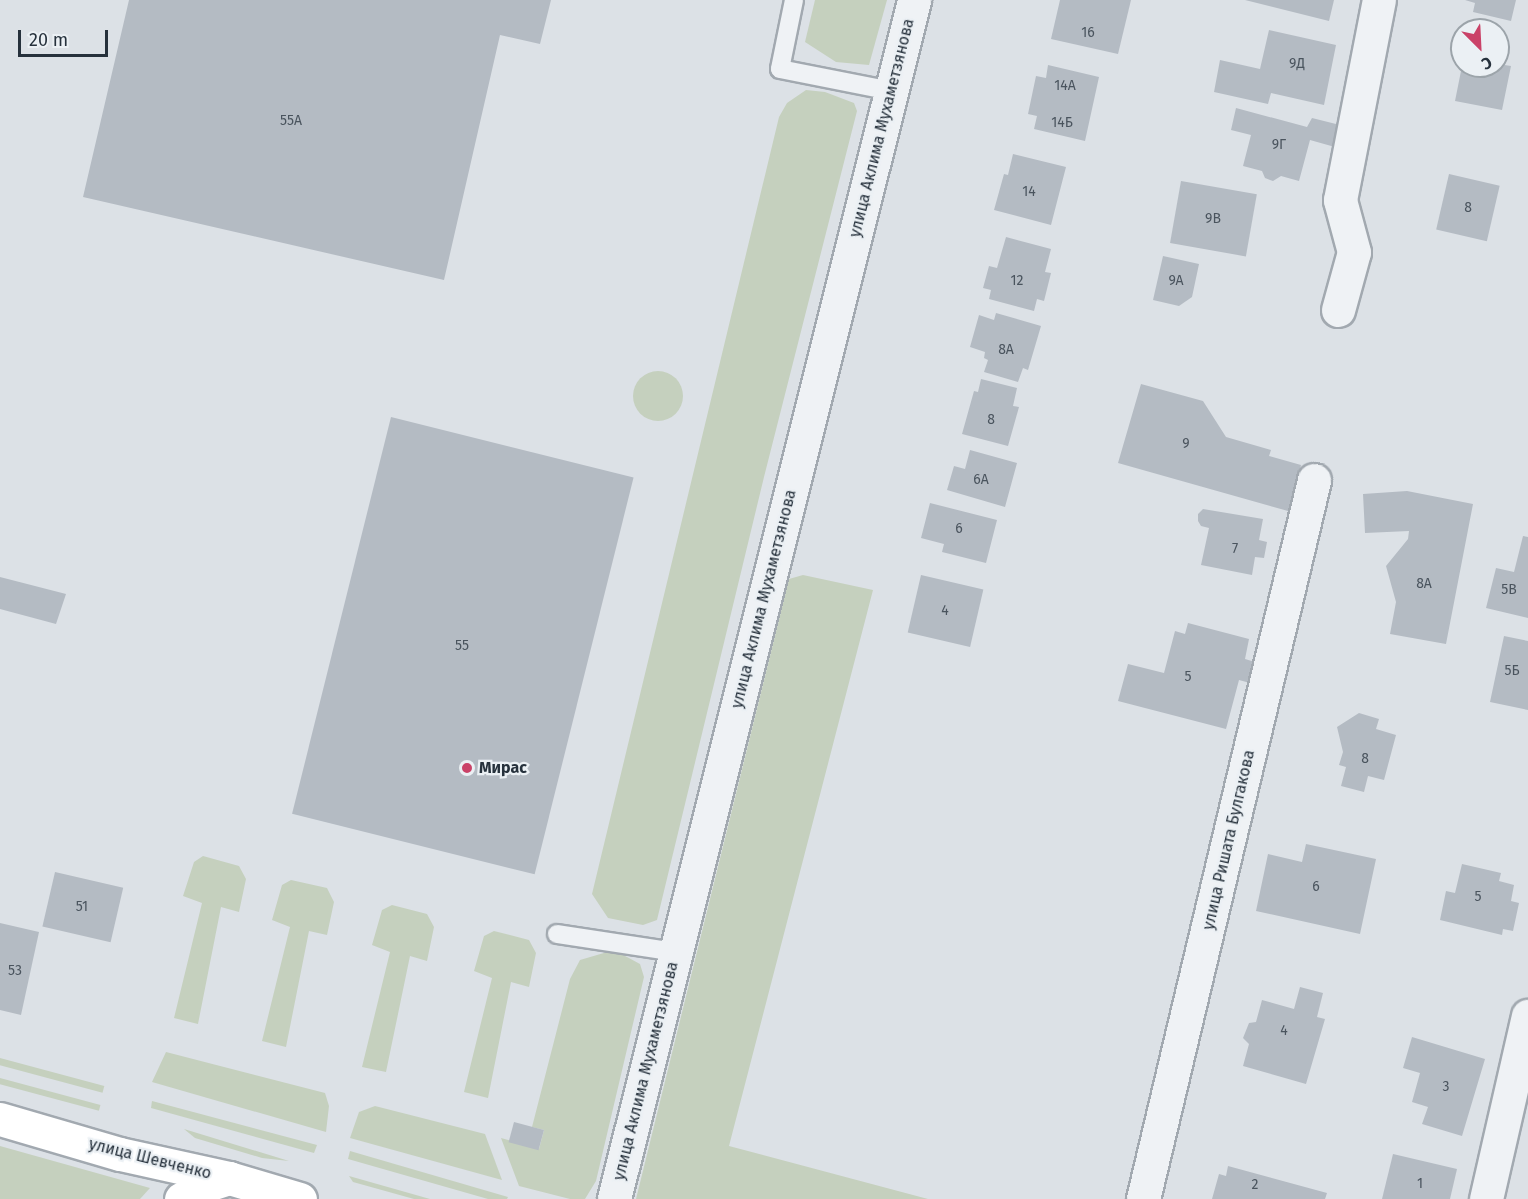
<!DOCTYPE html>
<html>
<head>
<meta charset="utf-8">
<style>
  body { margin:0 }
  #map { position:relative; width:1528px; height:1199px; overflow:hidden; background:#dce1e6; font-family:"Fira Sans",sans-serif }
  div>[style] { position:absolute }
  .green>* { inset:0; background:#c5d0be; transform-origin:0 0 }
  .round { border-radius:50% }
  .building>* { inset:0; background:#b4bbc3; transform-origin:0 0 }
  .roads { filter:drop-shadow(2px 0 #a2a9b0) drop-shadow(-2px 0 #a2a9b0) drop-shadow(0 2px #a2a9b0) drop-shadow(0 -2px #a2a9b0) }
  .service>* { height:18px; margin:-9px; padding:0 9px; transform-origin:9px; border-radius:9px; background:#eff2f5 }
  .minor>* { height:33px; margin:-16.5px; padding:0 16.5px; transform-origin:16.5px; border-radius:16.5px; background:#eff2f5 }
  .primary>* { height:33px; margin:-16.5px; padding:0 16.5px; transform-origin:16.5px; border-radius:16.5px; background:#fff }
  .dots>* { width:16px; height:16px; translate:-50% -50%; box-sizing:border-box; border:3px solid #ebf0f4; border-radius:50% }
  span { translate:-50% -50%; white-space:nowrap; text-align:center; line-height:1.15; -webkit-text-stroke:4.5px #ebf0f4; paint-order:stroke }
  .number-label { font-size:14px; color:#4a545e }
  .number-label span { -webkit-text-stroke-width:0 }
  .street-label { font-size:16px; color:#26313c }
  .poi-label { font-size:16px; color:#26313c; font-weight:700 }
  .left { translate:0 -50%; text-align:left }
  .north { position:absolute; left:1450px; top:18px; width:60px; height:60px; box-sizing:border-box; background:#ebf0f4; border:2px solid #9ca4aa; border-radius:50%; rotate:156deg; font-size:16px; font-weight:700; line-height:24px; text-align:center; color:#26313c }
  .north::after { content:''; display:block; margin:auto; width:21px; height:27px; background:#ca4268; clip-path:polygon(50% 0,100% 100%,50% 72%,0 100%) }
  .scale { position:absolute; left:18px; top:30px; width:90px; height:27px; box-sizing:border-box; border:3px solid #26313c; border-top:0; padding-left:8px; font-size:18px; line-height:21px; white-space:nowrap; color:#26313c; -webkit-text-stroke:4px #ebf0f4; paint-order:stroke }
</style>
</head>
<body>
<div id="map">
  <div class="green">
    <i style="clip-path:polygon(815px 0,887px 0,869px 65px,836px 62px,805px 42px)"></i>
    <i style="clip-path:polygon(806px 90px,825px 92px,854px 103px,857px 111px,764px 477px,657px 920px,643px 925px,608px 918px,592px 894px,779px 117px,787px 103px)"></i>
    <i class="round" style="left:633px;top:371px;width:50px;height:50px"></i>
    <i style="clip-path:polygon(803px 575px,873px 590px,729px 1146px,928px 1199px,636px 1199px,789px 579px)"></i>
    <i style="clip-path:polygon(203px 856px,239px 866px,246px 879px,239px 912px,221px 907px,198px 1024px,174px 1018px,202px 903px,183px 896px,194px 862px)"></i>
    <i style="clip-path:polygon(291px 880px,327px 888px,334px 902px,327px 935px,309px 931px,286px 1047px,262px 1041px,290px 927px,272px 920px,282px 885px)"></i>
    <i style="clip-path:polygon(392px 905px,427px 914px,434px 927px,427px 961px,410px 956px,386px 1072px,362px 1067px,390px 952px,372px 945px,382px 910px)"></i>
    <i style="clip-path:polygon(494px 931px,529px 940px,536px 953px,529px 987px,511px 982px,488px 1098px,464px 1092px,492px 978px,474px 971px,484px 936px)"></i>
    <i style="clip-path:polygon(614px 950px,640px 964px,644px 977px,596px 1181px,585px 1199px,570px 1199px,519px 1186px,501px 1138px,539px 1149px,544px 1130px,532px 1127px,570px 979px,580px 960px)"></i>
    <i style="clip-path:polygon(166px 1052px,325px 1093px,329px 1106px,326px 1132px,152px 1082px)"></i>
    <i style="left:0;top:1058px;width:108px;height:7px;rotate:15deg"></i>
    <i style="left:0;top:1078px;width:104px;height:6px;rotate:15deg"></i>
    <i style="clip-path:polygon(152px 1101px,317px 1145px,314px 1153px,151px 1108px)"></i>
    <i style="clip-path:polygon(375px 1106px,485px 1134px,502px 1180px,350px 1138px,359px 1112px)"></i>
    <i style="clip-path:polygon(184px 1129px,289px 1161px,262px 1158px,195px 1138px)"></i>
    <i style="clip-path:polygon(0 1146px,150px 1188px,140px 1199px,0 1199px)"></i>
    <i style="clip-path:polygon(350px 1151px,508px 1197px,507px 1199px,488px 1199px,348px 1159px)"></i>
    <i style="clip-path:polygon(349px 1176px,430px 1199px,414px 1199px,353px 1182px)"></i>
  </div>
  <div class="building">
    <i style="clip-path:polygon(129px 0,551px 0,540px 44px,500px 35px,444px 280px,83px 197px)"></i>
    <i style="clip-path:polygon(1060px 0,1131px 0,1118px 54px,1051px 39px)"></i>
    <i style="clip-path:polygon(1245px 0,1334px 0,1329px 21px)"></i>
    <i style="clip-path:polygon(1465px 0,1516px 0,1511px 21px,1473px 12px,1475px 3px)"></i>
    <i style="clip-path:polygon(1269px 30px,1336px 45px,1324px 105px,1271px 93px,1268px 104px,1214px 92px,1220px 60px,1260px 69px)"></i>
    <i style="clip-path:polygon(1498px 64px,1511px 66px,1502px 110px,1455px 101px,1462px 66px,1498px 66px)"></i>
    <i style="clip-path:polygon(1048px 65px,1099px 77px,1085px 141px,1034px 129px,1037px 116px,1028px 114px,1036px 76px,1046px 78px)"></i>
    <i style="clip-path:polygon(1236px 108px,1307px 127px,1312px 118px,1348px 127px,1342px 149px,1310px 140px,1299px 181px,1281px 176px,1273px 181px,1265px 178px,1262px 171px,1243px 166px,1251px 135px,1231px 130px)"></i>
    <i style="clip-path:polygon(1013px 154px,1066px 167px,1051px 225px,994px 210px,1004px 174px,1008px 175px)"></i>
    <i style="left:1449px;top:174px;width:52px;height:57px;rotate:13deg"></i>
    <i style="left:1181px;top:181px;width:77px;height:63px;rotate:10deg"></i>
    <i style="clip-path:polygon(1006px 237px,1051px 249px,1045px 272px,1051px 273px,1044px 301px,1037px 299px,1034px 311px,989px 299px,991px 290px,983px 288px,989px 266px,997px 268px)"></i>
    <i style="clip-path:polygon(1163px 256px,1199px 264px,1192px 297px,1179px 306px,1153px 300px)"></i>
    <i style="clip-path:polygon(996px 313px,1041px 326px,1028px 370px,1023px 368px,1018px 382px,984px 372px,988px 360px,984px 358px,985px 352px,970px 347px,979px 315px,994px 320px)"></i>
    <i style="clip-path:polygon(981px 379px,1017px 388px,1013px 406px,1019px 407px,1008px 446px,962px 434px,974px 391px,978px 392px)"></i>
    <i style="clip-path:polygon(1141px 384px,1203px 401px,1226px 437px,1271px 450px,1269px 456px,1301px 465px,1288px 511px,1118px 463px)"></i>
    <i style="left:391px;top:417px;width:250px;height:409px;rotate:14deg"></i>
    <i style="clip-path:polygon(970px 450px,1017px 463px,1005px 507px,947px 490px,954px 466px,965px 469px)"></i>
    <i style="clip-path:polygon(1407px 491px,1473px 504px,1446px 644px,1390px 634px,1396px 602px,1386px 566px,1408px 539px,1409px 531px,1365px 533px,1363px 494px)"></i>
    <i style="clip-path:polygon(930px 503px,997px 520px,986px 563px,942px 552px,944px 544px,921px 538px)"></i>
    <i style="clip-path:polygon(1203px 509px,1263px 519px,1259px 540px,1267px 542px,1264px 558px,1255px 557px,1252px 575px,1201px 565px,1209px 528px,1201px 526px,1198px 521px,1198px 514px)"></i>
    <i style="clip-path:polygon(1523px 536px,1528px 537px,1528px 618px,1486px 608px,1496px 568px,1514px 572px)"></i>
    <i style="left:921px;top:575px;width:64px;height:59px;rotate:13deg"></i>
    <i style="clip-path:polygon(0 577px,66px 594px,56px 624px,0 609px)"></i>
    <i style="clip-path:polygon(1188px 623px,1249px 639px,1245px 659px,1255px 662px,1250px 683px,1239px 680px,1226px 729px,1118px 701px,1128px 664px,1164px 673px,1175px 631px,1185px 634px)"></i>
    <i style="clip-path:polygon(1504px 636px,1528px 641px,1528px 710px,1490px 702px)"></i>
    <i style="clip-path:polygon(1359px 713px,1379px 719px,1376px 729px,1396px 735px,1384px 780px,1368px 776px,1364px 792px,1341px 786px,1346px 767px,1339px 765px,1343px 752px,1337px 727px)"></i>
    <i style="clip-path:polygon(1306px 844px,1376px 859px,1360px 934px,1256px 911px,1268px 854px,1302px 862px)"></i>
    <i style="clip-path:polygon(1462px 864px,1501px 873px,1499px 881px,1514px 885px,1511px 901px,1519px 903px,1513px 931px,1503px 929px,1502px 935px,1440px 920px,1446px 891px,1455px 893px)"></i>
    <i style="left:55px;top:872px;width:70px;height:56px;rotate:13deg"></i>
    <i style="clip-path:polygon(0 923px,39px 932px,21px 1015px,0 1010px)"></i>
    <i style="clip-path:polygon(1300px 987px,1323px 993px,1317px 1017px,1325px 1019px,1306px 1084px,1243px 1066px,1249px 1044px,1243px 1038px,1249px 1023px,1256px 1022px,1262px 1000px,1294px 1009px)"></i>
    <i style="clip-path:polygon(1412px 1037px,1485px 1059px,1462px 1136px,1422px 1124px,1428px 1107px,1412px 1102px,1420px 1073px,1403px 1068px)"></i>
    <i style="left:514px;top:1122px;width:31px;height:21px;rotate:15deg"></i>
    <i style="clip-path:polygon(1393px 1154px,1457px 1169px,1450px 1199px,1382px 1199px)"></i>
    <i style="clip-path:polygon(1228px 1166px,1327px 1193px,1325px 1199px,1212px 1199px,1219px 1174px,1226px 1176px)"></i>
  </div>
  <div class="roads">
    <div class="service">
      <i style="left:794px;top:0;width:70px;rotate:101.5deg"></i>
      <i style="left:780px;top:69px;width:113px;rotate:11.2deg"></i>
      <i style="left:557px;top:934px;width:120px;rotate:8.6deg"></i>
    </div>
    <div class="minor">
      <i style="left:1338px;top:310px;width:60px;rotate:-74.6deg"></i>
      <i style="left:1354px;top:252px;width:54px;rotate:-105.1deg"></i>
      <i style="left:1340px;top:200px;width:204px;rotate:-79deg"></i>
      <i style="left:614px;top:1199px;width:1236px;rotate:-75.95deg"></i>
      <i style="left:1143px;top:1199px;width:739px;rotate:-76.62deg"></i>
      <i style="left:1486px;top:1199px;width:188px;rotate:-77.1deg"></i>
    </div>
    <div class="primary">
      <i style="left:0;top:1119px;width:125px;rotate:16.3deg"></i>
      <i style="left:120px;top:1154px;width:112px;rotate:12.4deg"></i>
      <i style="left:229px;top:1178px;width:74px;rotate:16.5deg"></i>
      <i style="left:181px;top:1199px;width:26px;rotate:-29deg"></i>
      <i style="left:204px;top:1186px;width:26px;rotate:-18deg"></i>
    </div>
  </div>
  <div class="dots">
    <i style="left:467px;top:768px;background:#ca4268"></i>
  </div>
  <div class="number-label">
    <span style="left:1088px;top:33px">16</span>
    <span style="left:1297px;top:64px">9Д</span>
    <span style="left:1065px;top:86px">14А</span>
    <span style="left:291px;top:121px">55А</span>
    <span style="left:1062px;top:123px">14Б</span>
    <span style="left:1279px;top:145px">9Г</span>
    <span style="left:1029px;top:192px">14</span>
    <span style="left:1468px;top:208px">8</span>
    <span style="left:1213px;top:219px">9В</span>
    <span style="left:1017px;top:281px">12</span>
    <span style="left:1176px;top:281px">9А</span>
    <span style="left:1006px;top:350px">8А</span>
    <span style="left:991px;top:420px">8</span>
    <span style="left:1186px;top:444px">9</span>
    <span style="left:981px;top:480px">6А</span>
    <span style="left:959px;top:529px">6</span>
    <span style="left:1235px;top:549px">7</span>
    <span style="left:1424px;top:584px">8А</span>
    <span style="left:1509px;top:590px">5В</span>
    <span style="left:945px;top:611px">4</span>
    <span style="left:462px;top:646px">55</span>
    <span style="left:1512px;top:671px">5Б</span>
    <span style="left:1188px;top:677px">5</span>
    <span style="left:1365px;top:759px">8</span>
    <span style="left:1316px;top:887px">6</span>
    <span style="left:1478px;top:897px">5</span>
    <span style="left:82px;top:907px">51</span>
    <span style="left:15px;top:971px">53</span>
    <span style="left:1284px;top:1031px">4</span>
    <span style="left:1446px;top:1087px">3</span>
    <span style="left:1420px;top:1184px">1</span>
    <span style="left:1255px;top:1185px">2</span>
  </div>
  <div class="street-label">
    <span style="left:882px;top:128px;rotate:-76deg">улица Аклима Мухаметзянова</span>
    <span style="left:764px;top:599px;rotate:-76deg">улица Аклима Мухаметзянова</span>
    <span style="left:1229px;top:840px;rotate:-77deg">улица Ришата Булгакова</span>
    <span style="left:646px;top:1071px;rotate:-76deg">улица Аклима Мухаметзянова</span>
    <span style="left:150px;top:1159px;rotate:14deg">улица Шевченко</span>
  </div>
  <div class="poi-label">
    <span class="left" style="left:479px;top:768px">Мирас</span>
  </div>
  <div class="north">С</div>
  <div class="scale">20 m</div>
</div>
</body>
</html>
